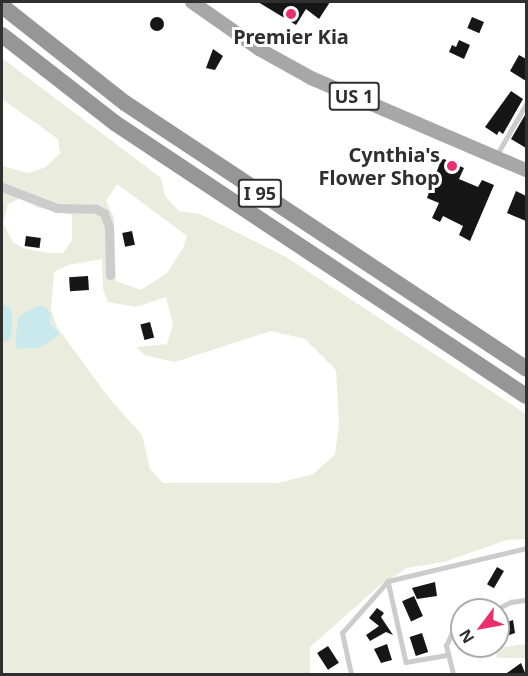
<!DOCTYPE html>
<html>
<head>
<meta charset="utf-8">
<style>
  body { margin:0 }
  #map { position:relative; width:528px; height:676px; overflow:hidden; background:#fff; font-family:"Noto Sans",sans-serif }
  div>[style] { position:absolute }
  .green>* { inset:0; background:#eaeddd }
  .water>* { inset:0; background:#c9e9ed }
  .building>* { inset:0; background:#161616; transform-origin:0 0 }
  .round { border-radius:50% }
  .lane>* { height:4.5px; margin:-2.25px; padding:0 2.25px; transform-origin:2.25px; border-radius:2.25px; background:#ccc }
  .street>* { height:9px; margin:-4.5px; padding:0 4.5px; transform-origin:4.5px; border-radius:4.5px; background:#ccc }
  .primary>* { height:14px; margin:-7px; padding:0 7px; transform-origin:7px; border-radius:7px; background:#a7a7a7 }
  .highway>* { height:16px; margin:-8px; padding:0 8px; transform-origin:8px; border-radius:8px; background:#969696 }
  .dots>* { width:16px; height:16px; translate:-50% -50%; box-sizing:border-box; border:3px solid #fff; border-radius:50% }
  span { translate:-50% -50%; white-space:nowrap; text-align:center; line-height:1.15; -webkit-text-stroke:6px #fff; paint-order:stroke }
  .shield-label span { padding:2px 4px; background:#fff; border:2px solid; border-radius:4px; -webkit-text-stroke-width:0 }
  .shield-label { font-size:18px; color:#2f2f2f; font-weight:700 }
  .poi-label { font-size:20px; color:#2f2f2f; font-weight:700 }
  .right { translate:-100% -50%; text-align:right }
  .frame { position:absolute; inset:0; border:3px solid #2f2f2f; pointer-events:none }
  .north { position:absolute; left:450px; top:598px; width:60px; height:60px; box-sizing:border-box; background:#fff; border:2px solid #acacac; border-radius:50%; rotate:238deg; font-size:16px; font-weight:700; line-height:24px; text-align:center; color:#2f2f2f }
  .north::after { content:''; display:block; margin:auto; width:21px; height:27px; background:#ea2e6e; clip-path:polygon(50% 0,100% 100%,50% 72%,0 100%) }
</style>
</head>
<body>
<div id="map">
  <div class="green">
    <i style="clip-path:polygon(evenodd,2px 58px,161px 178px,165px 196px,179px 211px,200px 214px,286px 257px,526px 414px,526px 539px,507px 540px,444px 562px,407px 568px,378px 587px,310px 647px,310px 674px,2px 674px,2px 341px,7px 341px,2px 304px,2px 166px,29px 173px,46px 167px,60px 153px,58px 139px,2px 99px,2px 58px,117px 184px,187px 236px,183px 248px,167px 273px,141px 290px,116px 281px,114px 218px,106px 201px,117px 184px,2px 58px,21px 198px,36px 207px,72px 215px,72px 240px,63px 253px,48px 253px,23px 248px,13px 242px,3px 223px,8px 204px,21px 198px,2px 58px,102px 259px,103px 289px,108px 302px,136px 307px,166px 297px,173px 324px,167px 344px,137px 347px,144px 355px,175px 362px,271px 331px,305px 339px,336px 370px,339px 425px,335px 455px,313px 474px,278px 483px,163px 483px,150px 469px,142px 435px,109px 398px,57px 327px,51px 310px,54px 272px,68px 265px,102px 259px)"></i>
    <i style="clip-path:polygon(526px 644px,526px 658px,497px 658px,495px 648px)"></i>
  </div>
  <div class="water">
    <i style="clip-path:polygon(2px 304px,11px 309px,12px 314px,11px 338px,7px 341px,2px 341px)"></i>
    <i style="clip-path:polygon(39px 305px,45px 307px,51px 314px,50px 323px,60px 334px,39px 348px,18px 349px,15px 346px,18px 317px)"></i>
  </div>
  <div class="building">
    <i style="clip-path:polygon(258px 2px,330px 2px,319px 19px,306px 9px,296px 25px)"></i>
    <i class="round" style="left:150px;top:17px;width:14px;height:14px"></i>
    <i style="left:472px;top:17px;width:13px;height:12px;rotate:23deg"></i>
    <i style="clip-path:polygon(459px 40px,470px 45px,464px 59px,449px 52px,452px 45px,456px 47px)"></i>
    <i style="clip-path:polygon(213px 49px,223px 56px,215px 70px,206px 68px)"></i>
    <i style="clip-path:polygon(519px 55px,526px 59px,526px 81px,510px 71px)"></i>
    <i style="clip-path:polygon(511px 91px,523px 99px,503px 134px,499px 131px,497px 135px,485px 127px)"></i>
    <i style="clip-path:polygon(525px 115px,526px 116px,526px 148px,511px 139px)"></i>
    <i style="clip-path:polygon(444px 159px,464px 168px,459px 179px,478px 187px,482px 180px,494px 185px,470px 241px,459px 235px,463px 226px,443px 216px,440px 222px,432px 218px,439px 203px,427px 198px,441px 160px)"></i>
    <i style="clip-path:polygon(516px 191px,526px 196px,526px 221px,507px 213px)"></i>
    <i style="left:132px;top:231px;width:14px;height:10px;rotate:78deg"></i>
    <i style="left:26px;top:236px;width:15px;height:10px;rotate:8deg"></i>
    <i style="left:88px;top:276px;width:14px;height:19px;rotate:86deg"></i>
    <i style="left:150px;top:322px;width:16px;height:10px;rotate:75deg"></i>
    <i style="left:497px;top:567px;width:8px;height:20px;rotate:30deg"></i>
    <i style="clip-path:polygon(435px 582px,437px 596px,417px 599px,412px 588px)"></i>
    <i style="left:414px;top:596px;width:22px;height:13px;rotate:66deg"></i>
    <i style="clip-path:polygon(377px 608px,384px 613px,381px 617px,393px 635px,386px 632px,370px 641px,366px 635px,379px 626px,369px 618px)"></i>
    <i style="clip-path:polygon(513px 620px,515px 633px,498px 639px,498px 625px)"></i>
    <i style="left:422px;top:633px;width:20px;height:13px;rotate:72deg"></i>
    <i style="clip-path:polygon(387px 644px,392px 660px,381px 663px,374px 649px)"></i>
    <i style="left:328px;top:646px;width:20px;height:13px;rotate:57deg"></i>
    <i style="clip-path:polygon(521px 663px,526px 675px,504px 675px)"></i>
  </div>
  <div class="lane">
    <i style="left:496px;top:156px;width:60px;rotate:-60deg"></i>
    <i style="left:388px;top:581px;width:83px;rotate:77.5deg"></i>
    <i style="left:406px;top:662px;width:42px;rotate:-9.7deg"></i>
    <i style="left:495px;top:610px;width:18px;rotate:-27deg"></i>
    <i style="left:511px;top:602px;width:15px;rotate:-8deg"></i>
    <i style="left:351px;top:674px;width:42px;rotate:-102.4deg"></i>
    <i style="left:342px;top:633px;width:69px;rotate:-48.5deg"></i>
    <i style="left:388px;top:581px;width:142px;rotate:-13.4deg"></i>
    <i style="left:453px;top:674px;width:29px;rotate:-104deg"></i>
    <i style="left:446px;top:646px;width:12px;rotate:-66deg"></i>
    <i style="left:451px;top:635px;width:14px;rotate:-39deg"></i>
  </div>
  <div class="street">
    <i style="left:2px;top:187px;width:59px;rotate:20.9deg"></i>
    <i style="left:57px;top:208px;width:39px;rotate:1deg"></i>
    <i style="left:96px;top:209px;width:9px;rotate:27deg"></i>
    <i style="left:104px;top:213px;width:15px;rotate:70deg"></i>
    <i style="left:109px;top:227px;width:48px;rotate:88.8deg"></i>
  </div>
  <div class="primary">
    <i style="left:192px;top:2px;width:82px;rotate:35deg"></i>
    <i style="left:259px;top:49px;width:60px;rotate:29.1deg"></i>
    <i style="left:311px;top:78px;width:234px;rotate:23.2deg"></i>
  </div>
  <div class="highway">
    <i style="left:2px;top:6px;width:157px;rotate:38.3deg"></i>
    <i style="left:125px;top:103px;width:481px;rotate:33.5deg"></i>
    <i style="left:2px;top:35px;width:143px;rotate:37.9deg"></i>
    <i style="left:115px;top:123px;width:493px;rotate:33.6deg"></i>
  </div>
  <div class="dots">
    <i style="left:291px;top:14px;background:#ea2e6e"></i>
    <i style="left:452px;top:166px;background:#ea2e6e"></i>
  </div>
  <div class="shield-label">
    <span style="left:354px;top:96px">US 1</span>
    <span style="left:260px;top:193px">I 95</span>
  </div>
  <div class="poi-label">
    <span style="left:291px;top:36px">Premier Kia</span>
    <span class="right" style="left:440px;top:166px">Cynthia's<br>Flower Shop</span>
  </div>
  <div class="frame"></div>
  <div class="north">N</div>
</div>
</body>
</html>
